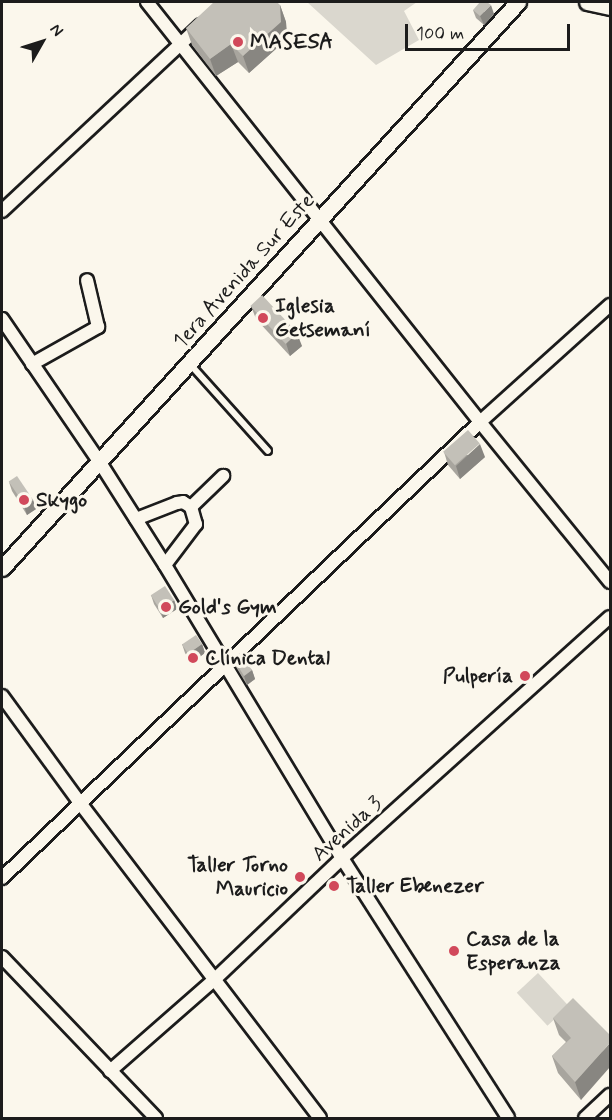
<!DOCTYPE html>
<html>
<head>
<meta charset="utf-8">
<style>
  body { margin:0 }
  #map { position:relative; width:612px; height:1120px; overflow:hidden; background:#fbf7ec; font-family:Mynerve,sans-serif }
  div>[style] { position:absolute }
  .green>* { inset:0; background:#dad7ce; transform-origin:0 0 }
  .roads { filter:drop-shadow(2px 0 #1c1c1c) drop-shadow(-2px 0 #1c1c1c) drop-shadow(0 2px #1c1c1c) drop-shadow(0 -2px #1c1c1c) }
  .service>* { height:6px; margin:-3px; padding:0 3px; transform-origin:3px; border-radius:3px; background:#fbf7ec }
  .minor>* { height:12px; margin:-6px; padding:0 6px; transform-origin:6px; border-radius:6px; background:#fbf7ec }
  .tertiary>* { height:15px; margin:-7.5px; padding:0 7.5px; transform-origin:7.5px; border-radius:7.5px; background:#fbf7ec }
  .wall>* { inset:0; background:#a8a59e }
  .shaded-wall>* { inset:0; background:#888681 }
  .building>* { inset:0; background:#c3c0b8; transform-origin:0 0 }
  .dots>* { width:16px; height:16px; translate:-50% -50%; box-sizing:border-box; border:3px solid #fbf7ec; border-radius:50% }
  span { translate:-50% -50%; white-space:nowrap; text-align:center; line-height:1.15; -webkit-text-stroke:6px #fbf7ec; paint-order:stroke }
  .poi-label { font-size:21px; color:#1c1c1c; font-weight:700 }
  .left { translate:0 -50%; text-align:left }
  .right { translate:-100% -50%; text-align:right }
  .street-label { font-size:21px; color:#1c1c1c }
  .frame { position:absolute; inset:0; border:3px solid #1c1c1c; pointer-events:none }
  .north { position:absolute; left:12px; top:12px; width:60px; height:60px; -webkit-text-stroke:4px #fbf7ec; paint-order:stroke; rotate:51deg; font-size:16px; font-weight:700; line-height:24px; text-align:center; color:#1c1c1c }
  .north::after { content:''; display:block; margin:auto; width:21px; height:27px; background:#1c1c1c; clip-path:polygon(50% 0,100% 100%,50% 72%,0 100%) }
  .scale { position:absolute; left:405px; top:24px; width:165px; height:27px; box-sizing:border-box; border:3px solid #1c1c1c; border-top:0; padding-left:8px; font-size:18px; line-height:21px; white-space:nowrap; color:#1c1c1c; -webkit-text-stroke:4px #fbf7ec; paint-order:stroke }
</style>
</head>
<body>
<div id="map">
  <div class="green">
    <i style="clip-path:polygon(307px 2px,417px 2px,404px 11px,419px 40px,376px 65px)"></i>
    <i style="left:538px;top:973px;width:45px;height:29px;rotate:47deg"></i>
  </div>
  <div class="roads">
    <div class="service">
      <i style="left:189px;top:363px;width:118px;rotate:48.1deg"></i>
    </div>
    <div class="minor">
      <i style="left:147px;top:2px;width:536px;rotate:51.59deg"></i>
      <i style="left:480px;top:422px;width:206px;rotate:50.9deg"></i>
      <i style="left:2px;top:211px;width:272px;rotate:-43.1deg"></i>
      <i style="left:2px;top:319px;width:172px;rotate:55.7deg"></i>
      <i style="left:99px;top:461px;width:123px;rotate:57.6deg"></i>
      <i style="left:165px;top:565px;width:342px;rotate:58.9deg"></i>
      <i style="left:342px;top:858px;width:308px;rotate:57.4deg"></i>
      <i style="left:32px;top:364px;width:76px;rotate:-29.3deg"></i>
      <i style="left:98px;top:327px;width:48px;rotate:-103.2deg"></i>
      <i style="left:191px;top:507px;width:45px;rotate:-44.1deg"></i>
      <i style="left:136px;top:519px;width:44px;rotate:-21.3deg"></i>
      <i style="left:177px;top:503px;width:6px;rotate:-9deg"></i>
      <i style="left:183px;top:502px;width:9px;rotate:32deg"></i>
      <i style="left:191px;top:507px;width:18px;rotate:74deg"></i>
      <i style="left:196px;top:524px;width:51px;rotate:127.1deg"></i>
      <i style="left:2px;top:696px;width:132px;rotate:53.9deg"></i>
      <i style="left:80px;top:803px;width:396px;rotate:52.7deg"></i>
      <i style="left:2px;top:878px;width:661px;rotate:-43.65deg"></i>
      <i style="left:480px;top:422px;width:175px;rotate:-42deg"></i>
      <i style="left:2px;top:957px;width:223px;rotate:46.3deg"></i>
      <i style="left:110px;top:1071px;width:138px;rotate:-41.2deg"></i>
      <i style="left:214px;top:980px;width:177px;rotate:-43.6deg"></i>
      <i style="left:342px;top:858px;width:360px;rotate:-42deg"></i>
      <i style="left:585px;top:1118px;width:34px;rotate:-43deg"></i>
    </div>
    <div class="tertiary">
      <i style="left:587px;top:2px;width:24px;rotate:12deg"></i>
      <i style="left:2px;top:568px;width:766px;rotate:-47.65deg"></i>
    </div>
  </div>
  <div class="wall">
    <i style="clip-path:polygon(280px 5px,286px 22px,287px 39px,249px 73px,238px 62px,216px 76px,192px 45px,186px 28px)"></i>
    <i style="clip-path:polygon(473px 10px,494px 14px,484px 25px,476px 18px)"></i>
    <i style="clip-path:polygon(251px 306px,302px 346px,290px 356px,256px 319px)"></i>
    <i style="clip-path:polygon(444px 452px,485px 457px,460px 479px,448px 465px)"></i>
    <i style="clip-path:polygon(9px 482px,33px 500px,36px 509px,27px 515px,12px 491px)"></i>
    <i style="clip-path:polygon(151px 595px,174px 600px,177px 609px,163px 618px,154px 604px)"></i>
    <i style="clip-path:polygon(182px 644px,202px 644px,205px 653px,191px 663px,185px 653px)"></i>
    <i style="clip-path:polygon(233px 658px,252px 670px,255px 679px,247px 685px,236px 667px)"></i>
    <i style="clip-path:polygon(553px 1018px,610px 1035px,581px 1100px,558px 1073px,552px 1056px,566px 1042px,559px 1035px)"></i>
  </div>
  <div class="shaded-wall">
    <i style="clip-path:polygon(280px 5px,286px 22px,287px 39px,249px 73px,243px 56px)"></i>
    <i style="clip-path:polygon(491px 5px,494px 14px,484px 25px,480px 16px)"></i>
    <i style="clip-path:polygon(231px 44px,238px 62px,216px 76px,210px 59px)"></i>
    <i style="clip-path:polygon(297px 333px,302px 346px,290px 356px,286px 343px)"></i>
    <i style="clip-path:polygon(480px 444px,485px 457px,460px 479px,456px 466px)"></i>
    <i style="clip-path:polygon(33px 500px,36px 509px,27px 515px,24px 506px)"></i>
    <i style="clip-path:polygon(174px 600px,177px 609px,163px 618px,160px 609px)"></i>
    <i style="clip-path:polygon(202px 644px,205px 653px,191px 663px,188px 654px)"></i>
    <i style="clip-path:polygon(252px 670px,255px 679px,247px 685px,244px 676px)"></i>
    <i style="clip-path:polygon(610px 1043px,610px 1067px,581px 1100px,575px 1082px)"></i>
  </div>
  <div class="building">
    <i style="clip-path:polygon(214px 2px,277px 2px,280px 5px,281px 22px,243px 56px,231px 44px,210px 59px,186px 28px)"></i>
    <i style="clip-path:polygon(480px 2px,487px 2px,491px 5px,480px 16px,473px 10px)"></i>
    <i style="left:262px;top:295px;width:52px;height:16px;rotate:47deg"></i>
    <i style="left:468px;top:430px;width:18px;height:33px;rotate:49deg"></i>
    <i style="left:17px;top:476px;width:29px;height:10px;rotate:56deg"></i>
    <i style="left:165px;top:586px;width:17px;height:17px;rotate:57deg"></i>
    <i style="left:196px;top:635px;width:11px;height:17px;rotate:56deg"></i>
    <i style="clip-path:polygon(240px 653px,252px 670px,244px 676px,233px 658px)"></i>
    <i style="clip-path:polygon(573px 998px,610px 1035px,610px 1043px,575px 1082px,552px 1056px,571px 1038px,553px 1018px)"></i>
  </div>
  <div class="dots">
    <i style="left:238px;top:42px;background:#d1495b"></i>
    <i style="left:263px;top:318px;background:#d1495b"></i>
    <i style="left:24px;top:500px;background:#d1495b"></i>
    <i style="left:166px;top:607px;background:#d1495b"></i>
    <i style="left:193px;top:658px;background:#d1495b"></i>
    <i style="left:525px;top:676px;background:#d1495b"></i>
    <i style="left:300px;top:877px;background:#d1495b"></i>
    <i style="left:334px;top:886px;background:#d1495b"></i>
    <i style="left:454px;top:951px;background:#d1495b"></i>
  </div>
  <div class="poi-label">
    <span class="left" style="left:250px;top:42px">MASESA</span>
    <span class="left" style="left:275px;top:318px">Iglesia<br>Getsemaní</span>
    <span class="left" style="left:36px;top:500px">Skygo</span>
    <span class="left" style="left:178px;top:607px">Gold's Gym</span>
    <span class="left" style="left:205px;top:658px">Clínica Dental</span>
    <span class="right" style="left:513px;top:676px">Pulpería</span>
    <span class="right" style="left:288px;top:877px">Taller Torno<br>Mauricio</span>
    <span class="left" style="left:346px;top:886px">Taller Ebenezer</span>
    <span class="left" style="left:466px;top:951px">Casa de la<br>Esperanza</span>
  </div>
  <div class="street-label">
    <span style="left:244px;top:271px;rotate:-48deg">1era Avenida Sur Este</span>
    <span style="left:347px;top:829px;rotate:-42deg">Avenida 3</span>
  </div>
  <div class="frame"></div>
  <div class="north">N</div>
  <div class="scale">100 m</div>
</div>
</body>
</html>
